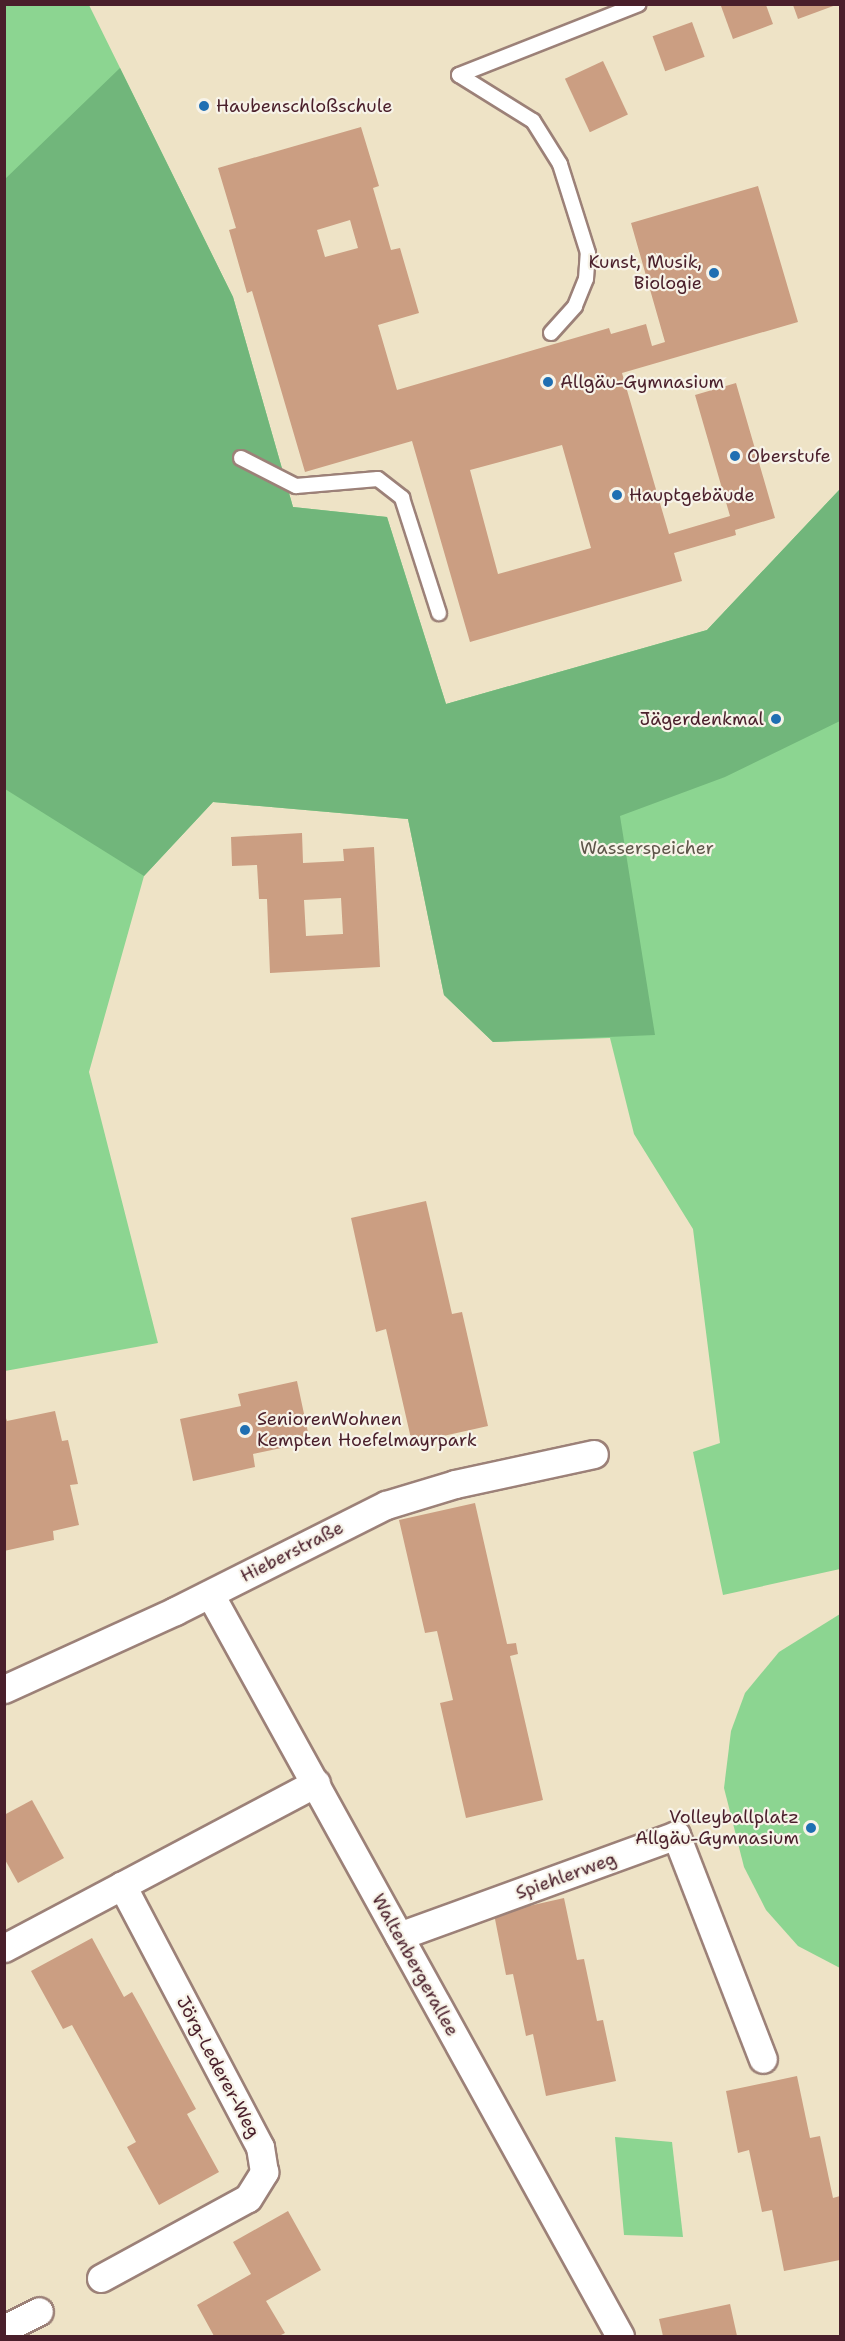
<!DOCTYPE html>
<html>
<head>
<meta charset="utf-8">
<style>
  body { margin:0 }
  #map { position:relative; width:845px; height:2341px; overflow:hidden; background:#eee3c6; font-family:"Shantell Sans",sans-serif }
  div>[style] { position:absolute }
  .green>* { inset:0; background:#8cd591 }
  .forest>* { inset:0; background:#71b67b }
  .building>* { inset:0; background:#cb9e82; transform-origin:0 0 }
  .roads { filter:drop-shadow(2px 0 #9c8178) drop-shadow(-2px 0 #9c8178) drop-shadow(0 2px #9c8178) drop-shadow(0 -2px #9c8178) }
  .service>* { height:14px; margin:-7px; padding:0 7px; transform-origin:7px; border-radius:7px; background:#fff }
  .minor>* { height:27px; margin:-13.5px; padding:0 13.5px; transform-origin:13.5px; border-radius:13.5px; background:#fff }
  .dots>* { width:16px; height:16px; translate:-50% -50%; box-sizing:border-box; border:3px solid #f7f3e8; border-radius:50% }
  span { translate:-50% -50%; white-space:nowrap; text-align:center; line-height:1.15; -webkit-text-stroke:4.5px #f7f3e8; paint-order:stroke }
  .poi-label { font-size:18px; color:#4a1f2b }
  .left { translate:0 -50%; text-align:left }
  .right { translate:-100% -50%; text-align:right }
  .park-label { font-size:18px; color:#5e564a }
  .street-label { font-size:18px; color:#4a1f2b }
  .frame { position:absolute; inset:0; border:6px solid #4a1f2b; pointer-events:none }
</style>
</head>
<body>
<div id="map">
  <div class="green">
    <i style="clip-path:polygon(5px 5px,89px 5px,233px 297px,293px 507px,387px 517px,446px 704px,707px 630px,840px 489px,840px 1569px,723px 1595px,693px 1452px,720px 1443px,693px 1229px,634px 1134px,610px 1038px,493px 1042px,444px 995px,408px 819px,213px 802px,144px 876px,89px 1072px,158px 1343px,5px 1371px)"></i>
    <i style="clip-path:polygon(840px 1614px,840px 1968px,798px 1946px,766px 1910px,744px 1867px,724px 1788px,731px 1731px,745px 1693px,779px 1652px)"></i>
    <i style="clip-path:polygon(615px 2137px,672px 2142px,683px 2237px,624px 2235px)"></i>
  </div>
  <div class="forest">
    <i style="clip-path:polygon(120px 68px,233px 297px,293px 507px,387px 517px,446px 704px,707px 630px,840px 489px,840px 721px,725px 777px,620px 816px,655px 1035px,493px 1042px,444px 995px,408px 819px,213px 802px,144px 876px,5px 789px,4px 180px)"></i>
  </div>
  <div class="building">
    <i style="clip-path:polygon(766px 5px,773px 24px,733px 39px,721px 6px)"></i>
    <i style="clip-path:polygon(793px 5px,836px 5px,798px 19px)"></i>
    <i style="left:692px;top:22px;width:37px;height:42px;rotate:70deg"></i>
    <i style="left:603px;top:61px;width:59px;height:42px;rotate:65deg"></i>
    <i style="clip-path:polygon(evenodd,361px 127px,379px 186px,373px 188px,391px 250px,400px 248px,419px 313px,378px 325px,397px 390px,609px 328px,611px 334px,646px 324px,652px 346px,665px 342px,631px 223px,758px 186px,798px 322px,622px 373px,669px 534px,730px 516px,695px 395px,736px 383px,775px 518px,735px 530px,736px 535px,674px 553px,682px 581px,470px 642px,412px 441px,305px 472px,252px 291px,247px 293px,229px 230px,236px 228px,218px 168px,361px 127px,350px 220px,358px 248px,325px 257px,317px 230px,350px 220px,361px 127px,562px 445px,591px 548px,498px 574px,470px 470px,562px 445px)"></i>
    <i style="clip-path:polygon(evenodd,302px 833px,303px 863px,344px 861px,343px 849px,374px 847px,380px 967px,270px 973px,267px 899px,259px 899px,257px 865px,232px 866px,231px 837px,302px 833px,341px 898px,343px 934px,306px 936px,304px 900px,341px 898px)"></i>
    <i style="clip-path:polygon(426px 1201px,452px 1314px,462px 1312px,488px 1426px,412px 1443px,386px 1329px,376px 1332px,351px 1218px)"></i>
    <i style="clip-path:polygon(297px 1381px,310px 1442px,253px 1454px,255px 1467px,193px 1481px,180px 1419px,241px 1406px,238px 1394px)"></i>
    <i style="clip-path:polygon(55px 1411px,62px 1441px,68px 1440px,78px 1484px,70px 1485px,79px 1525px,53px 1531px,54px 1540px,4px 1551px,4px 1413px,7px 1421px)"></i>
    <i style="clip-path:polygon(475px 1503px,507px 1644px,516px 1643px,517px 1649px,518px 1654px,510px 1656px,543px 1800px,466px 1818px,440px 1703px,453px 1700px,437px 1631px,425px 1633px,399px 1520px)"></i>
    <i style="clip-path:polygon(32px 1800px,64px 1858px,18px 1883px,4px 1858px,4px 1815px)"></i>
    <i style="clip-path:polygon(564px 1898px,577px 1960px,584px 1959px,597px 2021px,603px 2020px,616px 2081px,546px 2096px,533px 2034px,526px 2036px,513px 1974px,506px 1975px,494px 1914px)"></i>
    <i style="clip-path:polygon(92px 1938px,124px 1997px,132px 1992px,141px 2008px,196px 2109px,187px 2114px,219px 2172px,159px 2205px,127px 2147px,136px 2142px,104px 2083px,72px 2025px,63px 2029px,31px 1971px)"></i>
    <i style="clip-path:polygon(797px 2076px,810px 2138px,820px 2136px,833px 2198px,840px 2196px,840px 2260px,784px 2271px,772px 2210px,762px 2212px,749px 2150px,738px 2153px,726px 2091px)"></i>
    <i style="clip-path:polygon(288px 2211px,321px 2270px,266px 2301px,285px 2333px,279px 2336px,214px 2336px,197px 2305px,251px 2274px,233px 2242px)"></i>
    <i style="clip-path:polygon(730px 2304px,737px 2336px,663px 2336px,659px 2319px)"></i>
  </div>
  <div class="roads">
    <div class="service">
      <i style="left:551px;top:333px;width:36px;rotate:-48deg"></i>
      <i style="left:575px;top:306px;width:29px;rotate:-68deg"></i>
      <i style="left:586px;top:279px;width:26px;rotate:-86deg"></i>
      <i style="left:588px;top:253px;width:93px;rotate:-107.5deg"></i>
      <i style="left:560px;top:164px;width:51px;rotate:-122.1deg"></i>
      <i style="left:533px;top:121px;width:87px;rotate:-148.1deg"></i>
      <i style="left:459px;top:75px;width:193px;rotate:-21.5deg"></i>
      <i style="left:241px;top:458px;width:62px;rotate:27deg"></i>
      <i style="left:296px;top:486px;width:82px;rotate:-4.9deg"></i>
      <i style="left:378px;top:479px;width:31px;rotate:38deg"></i>
      <i style="left:402px;top:498px;width:121px;rotate:72.2deg"></i>
    </div>
    <div class="minor">
      <i style="left:210px;top:1594px;width:848px;rotate:61.08deg"></i>
      <i style="left:4px;top:1689px;width:188px;rotate:-24.5deg"></i>
      <i style="left:175px;top:1611px;width:236px;rotate:-26.7deg"></i>
      <i style="left:386px;top:1505px;width:72px;rotate:-16.9deg"></i>
      <i style="left:455px;top:1484px;width:142px;rotate:-12.2deg"></i>
      <i style="left:399px;top:1936px;width:295px;rotate:-20deg"></i>
      <i style="left:676px;top:1835px;width:240px;rotate:68.8deg"></i>
      <i style="left:4px;top:1948px;width:353px;rotate:-27.9deg"></i>
      <i style="left:101px;top:2278px;width:167px;rotate:-28.6deg"></i>
      <i style="left:248px;top:2198px;width:31px;rotate:-58deg"></i>
      <i style="left:264px;top:2172px;width:25px;rotate:-99deg"></i>
      <i style="left:260px;top:2147px;width:296px;rotate:-117.8deg"></i>
      <i style="left:4px;top:2329px;width:39px;rotate:-27deg"></i>
    </div>
  </div>
  <div class="dots">
    <i style="left:204px;top:106px;background:#1f6fb2"></i>
    <i style="left:714px;top:273px;background:#1f6fb2"></i>
    <i style="left:548px;top:382px;background:#1f6fb2"></i>
    <i style="left:735px;top:456px;background:#1f6fb2"></i>
    <i style="left:617px;top:495px;background:#1f6fb2"></i>
    <i style="left:776px;top:719px;background:#1f6fb2"></i>
    <i style="left:245px;top:1430px;background:#1f6fb2"></i>
    <i style="left:811px;top:1828px;background:#1f6fb2"></i>
  </div>
  <div class="poi-label">
    <span class="left" style="left:216px;top:106px">Haubenschloßschule</span>
    <span class="right" style="left:702px;top:273px">Kunst, Musik,<br>Biologie</span>
    <span class="left" style="left:560px;top:382px">Allgäu-Gymnasium</span>
    <span class="left" style="left:747px;top:456px">Oberstufe</span>
    <span class="left" style="left:629px;top:495px">Hauptgebäude</span>
    <span class="right" style="left:764px;top:719px">Jägerdenkmal</span>
    <span class="left" style="left:257px;top:1430px">SeniorenWohnen<br>Kempten Hoefelmayrpark</span>
    <span class="right" style="left:799px;top:1828px">Volleyballplatz<br>Allgäu-Gymnasium</span>
  </div>
  <div class="park-label">
    <span style="left:647px;top:848px">Wasserspeicher</span>
  </div>
  <div class="street-label">
    <span style="left:292px;top:1552px;rotate:-27deg">Hieberstraße</span>
    <span style="left:566px;top:1876px;rotate:-20deg">Spiehlerweg</span>
    <span style="left:415px;top:1965px;rotate:61deg">Waltenbergerallee</span>
    <span style="left:218px;top:2067px;rotate:62deg">Jörg-Lederer-Weg</span>
  </div>
  <div class="frame"></div>
</div>
</body>
</html>
